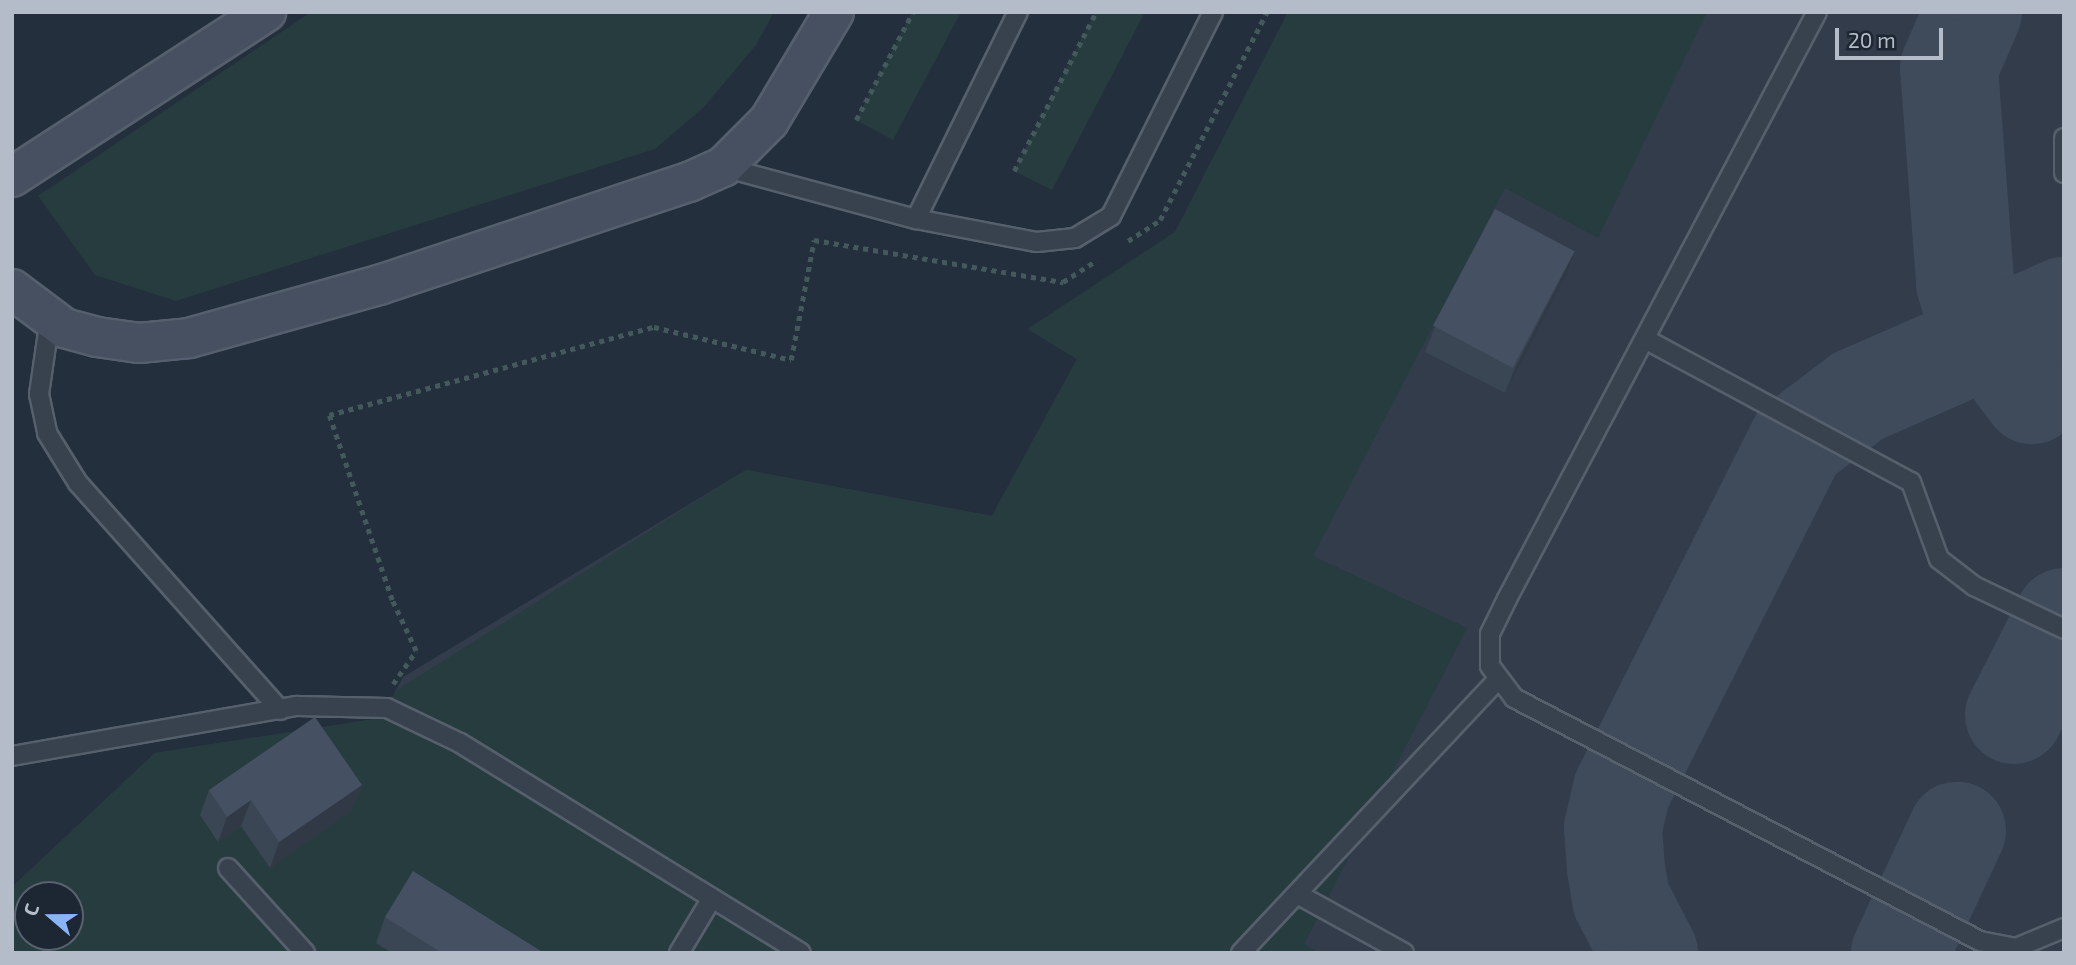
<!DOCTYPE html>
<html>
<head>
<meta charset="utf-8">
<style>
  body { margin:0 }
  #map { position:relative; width:2076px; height:965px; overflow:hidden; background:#242f3e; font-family:"Exo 2",sans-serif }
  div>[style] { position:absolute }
  .airport>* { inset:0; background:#323c4b }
  .green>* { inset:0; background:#263c3f }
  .taxiway>* { height:98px; margin:-49px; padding:0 49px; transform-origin:49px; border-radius:49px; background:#3f4a5a }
  .path>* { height:4.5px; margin-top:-2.25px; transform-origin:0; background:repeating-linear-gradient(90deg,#44595c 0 5px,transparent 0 10px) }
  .roads { filter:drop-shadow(2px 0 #565f6c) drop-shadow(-2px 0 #565f6c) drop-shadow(0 2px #565f6c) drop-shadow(0 -2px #565f6c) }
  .lane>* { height:18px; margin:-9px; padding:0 9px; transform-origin:9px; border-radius:9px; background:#38414e }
  .secondary>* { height:38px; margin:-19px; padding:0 19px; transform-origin:19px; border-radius:19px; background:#465061 }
  .wall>* { inset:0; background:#3b4654 }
  .shaded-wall>* { inset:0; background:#303945 }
  .building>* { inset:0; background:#455162; transform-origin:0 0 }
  span { translate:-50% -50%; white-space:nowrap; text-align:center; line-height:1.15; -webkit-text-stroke:5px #1d2633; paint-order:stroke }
  .frame { position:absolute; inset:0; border:14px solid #b4bcc9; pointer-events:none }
  .north { position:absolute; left:14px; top:881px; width:70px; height:70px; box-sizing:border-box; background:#1d2633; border:2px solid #59626f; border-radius:50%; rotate:290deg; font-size:19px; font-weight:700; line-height:28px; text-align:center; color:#b4bcc9 }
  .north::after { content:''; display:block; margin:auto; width:24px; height:32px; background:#8ab4f8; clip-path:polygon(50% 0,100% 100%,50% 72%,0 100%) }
  .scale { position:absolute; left:1835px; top:28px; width:108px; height:32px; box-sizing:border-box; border:4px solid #b4bcc9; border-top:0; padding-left:9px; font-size:21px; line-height:24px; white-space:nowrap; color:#b4bcc9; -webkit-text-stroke:5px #1d2633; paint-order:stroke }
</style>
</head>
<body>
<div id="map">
  <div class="airport">
    <i style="clip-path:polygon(evenodd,1288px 12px,2064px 12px,2064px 953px,12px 953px,12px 887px,155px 753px,381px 718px,403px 677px,746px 470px,992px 516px,1077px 359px,1028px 329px,1175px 232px,1288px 12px,28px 895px,70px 895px,70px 937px,28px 937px,28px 895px)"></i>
  </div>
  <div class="green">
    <i style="clip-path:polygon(311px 12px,774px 12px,756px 45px,704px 107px,655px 149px,176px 301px,95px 275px,38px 196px)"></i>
    <i style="clip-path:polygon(912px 12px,961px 12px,893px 140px,856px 120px)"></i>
    <i style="clip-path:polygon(1095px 12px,1145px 12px,1052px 190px,1014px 171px)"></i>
    <i style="clip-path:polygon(evenodd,1288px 12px,1707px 12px,1598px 238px,1505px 188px,1313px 556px,1467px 628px,1304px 944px,1319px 953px,12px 953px,12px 887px,155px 753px,381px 718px,397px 690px,746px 470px,992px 516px,1077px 359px,1028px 329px,1175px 232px,1288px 12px,28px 895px,70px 895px,70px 937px,28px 937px,28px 895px)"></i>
  </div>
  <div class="taxiway">
    <i style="left:1973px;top:12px;width:61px;rotate:113.2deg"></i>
    <i style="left:1949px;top:68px;width:216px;rotate:85.7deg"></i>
    <i style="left:1965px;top:283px;width:40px;rotate:74deg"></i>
    <i style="left:1976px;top:321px;width:93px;rotate:52.9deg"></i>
    <i style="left:2014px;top:715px;width:110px;rotate:-63deg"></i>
    <i style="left:1649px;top:953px;width:61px;rotate:-117.4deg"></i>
    <i style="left:1621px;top:899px;width:30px;rotate:-99deg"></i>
    <i style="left:1616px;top:869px;width:41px;rotate:-94.2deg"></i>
    <i style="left:1613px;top:828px;width:39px;rotate:-77deg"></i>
    <i style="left:1622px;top:790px;width:390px;rotate:-63.3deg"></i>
    <i style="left:1797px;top:442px;width:76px;rotate:-37deg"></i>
    <i style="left:1858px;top:396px;width:225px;rotate:-23.6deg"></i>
    <i style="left:1900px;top:953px;width:135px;rotate:-65deg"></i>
  </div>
  <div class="path">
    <i style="left:856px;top:120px;width:122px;rotate:-62.2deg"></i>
    <i style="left:1014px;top:171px;width:179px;rotate:-62.7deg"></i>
    <i style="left:1128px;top:241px;width:38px;rotate:-33deg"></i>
    <i style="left:1160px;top:220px;width:234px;rotate:-62.8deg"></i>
    <i style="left:393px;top:684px;width:40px;rotate:-55.1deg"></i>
    <i style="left:416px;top:651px;width:56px;rotate:-115.2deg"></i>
    <i style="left:392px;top:600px;width:195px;rotate:-108.8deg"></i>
    <i style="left:329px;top:415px;width:337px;rotate:-15.2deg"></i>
    <i style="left:654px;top:327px;width:141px;rotate:13.5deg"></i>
    <i style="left:791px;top:360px;width:122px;rotate:-79.1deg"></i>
    <i style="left:814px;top:240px;width:253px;rotate:9.6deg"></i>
    <i style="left:1063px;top:282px;width:40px;rotate:-32.9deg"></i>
  </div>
  <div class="roads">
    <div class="lane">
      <i style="left:1817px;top:12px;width:664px;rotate:117.84deg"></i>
      <i style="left:1507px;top:599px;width:39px;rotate:116deg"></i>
      <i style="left:1490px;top:634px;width:32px;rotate:90deg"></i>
      <i style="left:1490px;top:666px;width:40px;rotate:53deg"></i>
      <i style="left:1514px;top:698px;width:526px;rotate:27.54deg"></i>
      <i style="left:1980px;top:941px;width:37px;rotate:11deg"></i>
      <i style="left:2016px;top:948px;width:52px;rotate:-22.6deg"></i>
      <i style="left:2064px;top:138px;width:35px;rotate:90deg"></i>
      <i style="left:723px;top:167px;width:200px;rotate:15.1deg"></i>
      <i style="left:916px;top:219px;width:123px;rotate:10.8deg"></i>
      <i style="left:1037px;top:242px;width:38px;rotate:-6deg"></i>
      <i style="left:1075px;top:238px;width:42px;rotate:-31.4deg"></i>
      <i style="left:1111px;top:216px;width:228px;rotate:-63.4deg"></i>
      <i style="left:916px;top:219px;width:231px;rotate:-63.8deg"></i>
      <i style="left:50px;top:318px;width:77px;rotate:98.2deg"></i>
      <i style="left:39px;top:394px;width:40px;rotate:78deg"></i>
      <i style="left:47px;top:433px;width:59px;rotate:58.2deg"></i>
      <i style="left:78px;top:483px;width:304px;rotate:48.3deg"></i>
      <i style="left:1645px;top:339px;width:302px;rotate:28.3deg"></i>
      <i style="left:1911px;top:482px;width:82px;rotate:70deg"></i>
      <i style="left:1939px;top:559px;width:44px;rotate:37.6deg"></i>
      <i style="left:1974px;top:586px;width:100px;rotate:25.5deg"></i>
      <i style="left:12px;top:756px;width:289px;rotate:-10deg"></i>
      <i style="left:297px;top:706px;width:90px;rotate:1.3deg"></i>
      <i style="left:387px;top:708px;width:81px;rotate:25.6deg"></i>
      <i style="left:460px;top:743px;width:400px;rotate:31.6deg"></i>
      <i style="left:228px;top:868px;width:115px;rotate:47.8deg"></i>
      <i style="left:1299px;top:895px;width:120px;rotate:28.9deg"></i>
      <i style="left:679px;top:953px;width:64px;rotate:-59deg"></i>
      <i style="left:1241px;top:953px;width:374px;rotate:-46.8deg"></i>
    </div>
    <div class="secondary">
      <i style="left:12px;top:177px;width:303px;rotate:-33deg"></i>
      <i style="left:12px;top:289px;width:65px;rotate:36.9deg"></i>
      <i style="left:64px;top:328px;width:34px;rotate:15deg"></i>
      <i style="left:97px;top:337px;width:42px;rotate:8.1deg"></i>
      <i style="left:139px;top:343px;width:50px;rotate:-5.7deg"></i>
      <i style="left:189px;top:338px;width:197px;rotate:-15.6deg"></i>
      <i style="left:379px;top:285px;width:327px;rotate:-18.4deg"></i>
      <i style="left:689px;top:182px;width:37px;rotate:-24deg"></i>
      <i style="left:723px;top:167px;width:65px;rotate:-45deg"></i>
      <i style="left:769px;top:121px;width:127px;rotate:-59.2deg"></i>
    </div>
  </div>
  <div class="wall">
    <i style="clip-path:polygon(1575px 251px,1566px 276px,1505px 393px,1425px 352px,1435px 327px)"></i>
    <i style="clip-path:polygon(362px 785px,352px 810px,270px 868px,241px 826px,218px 842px,200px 815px,209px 790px)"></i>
    <i style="clip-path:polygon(385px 917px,540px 953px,392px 953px,376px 943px)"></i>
  </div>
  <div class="shaded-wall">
    <i style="clip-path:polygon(1575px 251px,1566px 276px,1505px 393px,1515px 368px)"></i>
    <i style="clip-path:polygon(362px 785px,352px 810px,270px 868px,279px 842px)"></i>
    <i style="clip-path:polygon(251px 800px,241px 826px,218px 842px,227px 817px)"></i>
  </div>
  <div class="building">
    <i style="left:1495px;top:209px;width:90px;height:132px;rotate:28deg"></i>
    <i style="clip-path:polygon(315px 717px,362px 785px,279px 842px,251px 800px,227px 817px,209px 790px)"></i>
    <i style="clip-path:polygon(413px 871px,541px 951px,539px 953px,442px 953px,385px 917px)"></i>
  </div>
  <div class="frame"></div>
  <div class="north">С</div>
  <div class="scale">20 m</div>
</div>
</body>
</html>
